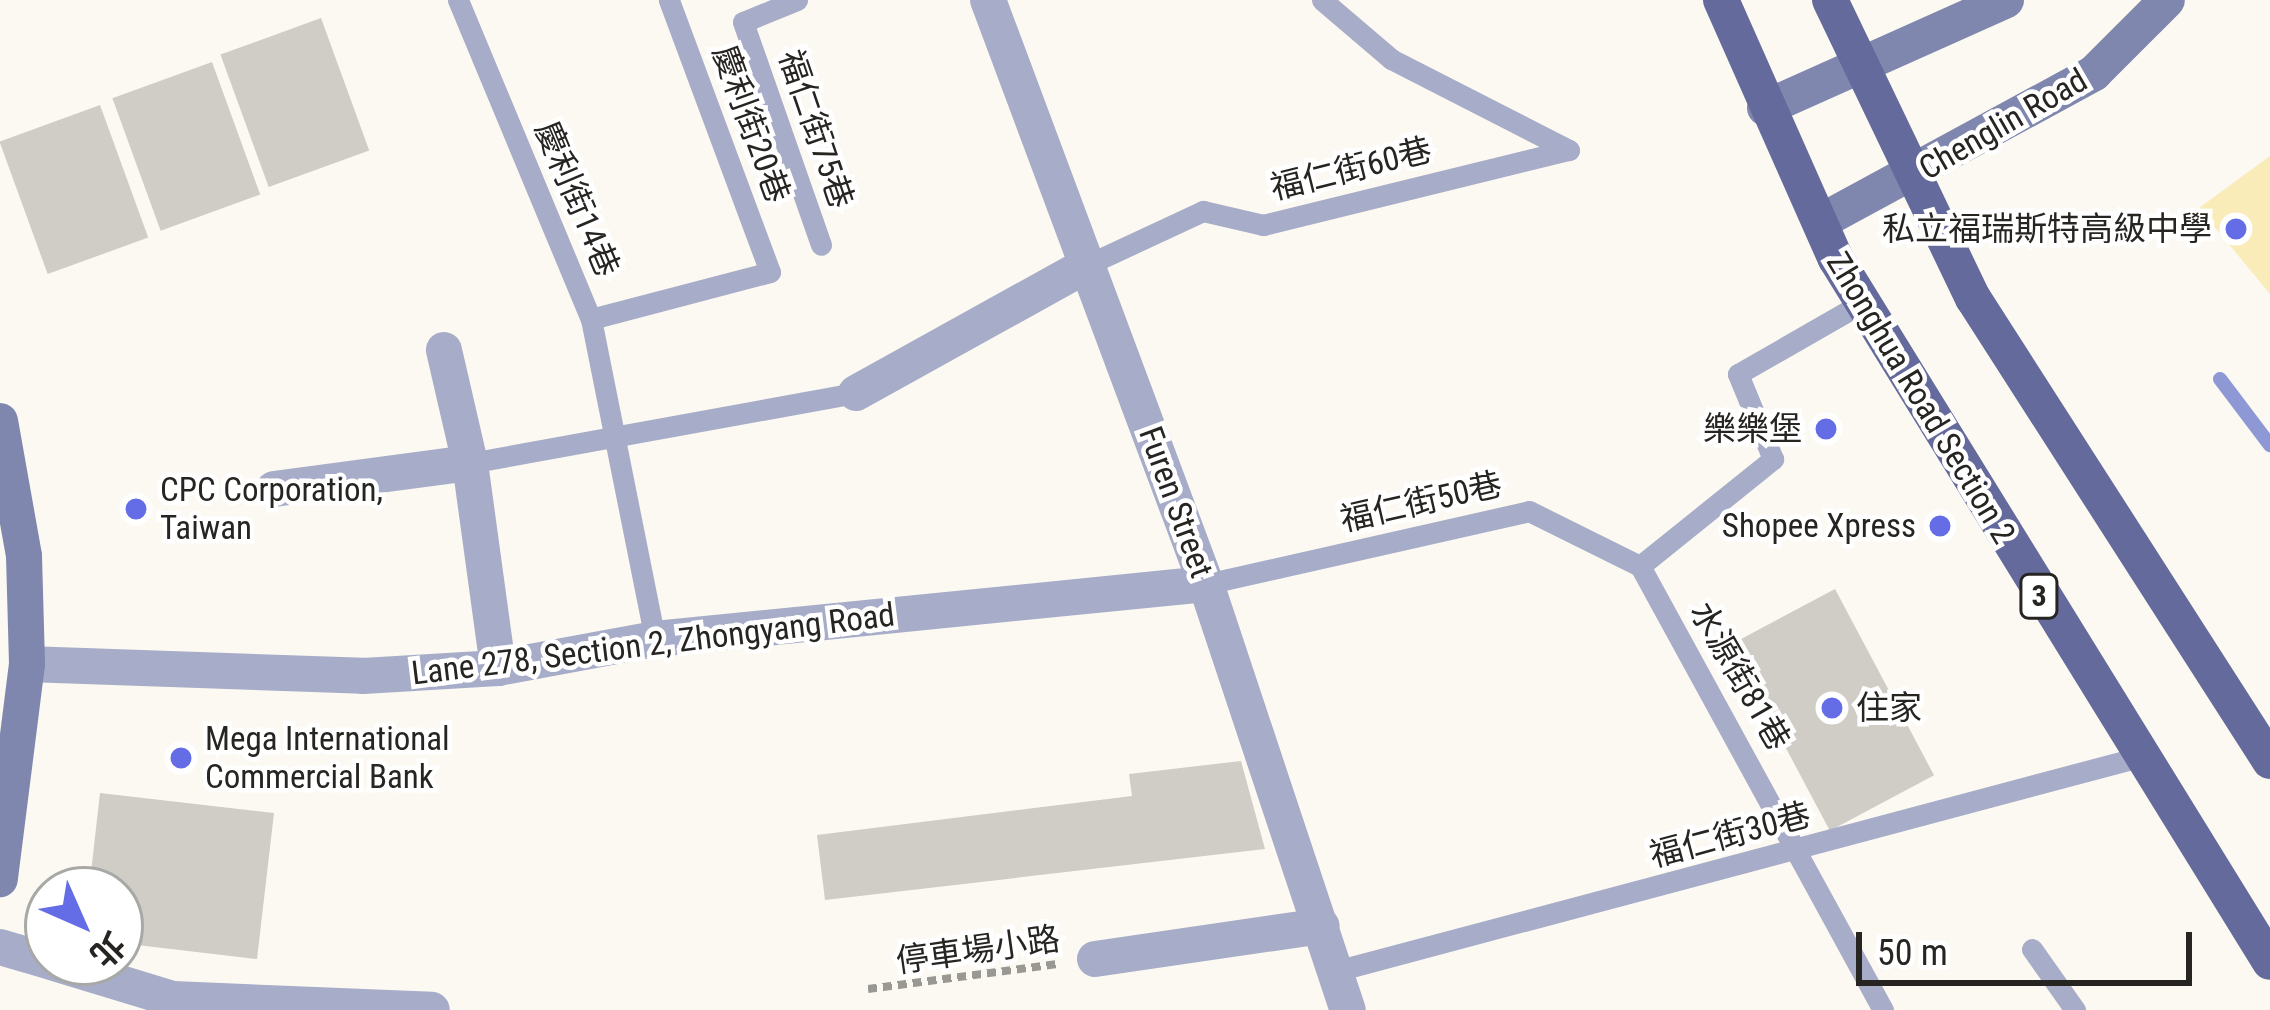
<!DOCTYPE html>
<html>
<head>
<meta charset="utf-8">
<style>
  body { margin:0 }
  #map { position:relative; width:2270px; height:1010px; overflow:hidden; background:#fbf9f1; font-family:"Roboto Condensed","Noto Sans TC",sans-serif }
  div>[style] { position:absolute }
  .green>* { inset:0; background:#faecb9 }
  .stream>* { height:14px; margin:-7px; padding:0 7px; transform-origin:7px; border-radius:7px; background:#8e98d5 }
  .building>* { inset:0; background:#cfcdc5; transform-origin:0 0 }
  .path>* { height:8px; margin-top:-4px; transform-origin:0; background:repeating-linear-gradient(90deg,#999892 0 9px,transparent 0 15px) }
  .lane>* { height:21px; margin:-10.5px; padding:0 10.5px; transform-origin:10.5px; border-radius:10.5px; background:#a7acc8 }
  .street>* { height:36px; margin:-18px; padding:0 18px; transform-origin:18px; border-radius:18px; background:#a7acc8 }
  .secondary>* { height:36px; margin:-18px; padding:0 18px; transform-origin:18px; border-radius:18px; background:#7f87af }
  .primary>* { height:36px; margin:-18px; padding:0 18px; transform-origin:18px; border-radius:18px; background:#646b9c }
  .dots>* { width:33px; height:33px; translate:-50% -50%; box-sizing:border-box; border:6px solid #fff; border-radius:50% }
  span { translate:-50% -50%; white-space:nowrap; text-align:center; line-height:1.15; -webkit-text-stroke:9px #fff; paint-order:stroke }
  .shield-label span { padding:3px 9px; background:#fff; border:3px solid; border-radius:9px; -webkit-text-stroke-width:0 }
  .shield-label { font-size:30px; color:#262522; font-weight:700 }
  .street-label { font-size:33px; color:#262522 }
  .poi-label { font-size:33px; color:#262522 }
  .right { translate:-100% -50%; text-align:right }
  .left { translate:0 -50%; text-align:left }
  .north { position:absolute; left:24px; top:866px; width:120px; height:120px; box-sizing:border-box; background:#fff; border:3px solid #a8a8a7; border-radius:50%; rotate:135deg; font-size:33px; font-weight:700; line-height:48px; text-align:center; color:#262522 }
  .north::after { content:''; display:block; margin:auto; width:42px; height:54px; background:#656de6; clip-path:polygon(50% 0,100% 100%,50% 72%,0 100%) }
  .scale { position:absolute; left:1856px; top:932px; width:336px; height:54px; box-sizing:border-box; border:6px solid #262522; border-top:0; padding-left:15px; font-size:36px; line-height:42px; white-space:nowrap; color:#262522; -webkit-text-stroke:9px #fff; paint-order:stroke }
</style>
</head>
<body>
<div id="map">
  <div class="green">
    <i style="clip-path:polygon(2270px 156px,2270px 294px,2199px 208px)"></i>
  </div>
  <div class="stream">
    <i style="left:2220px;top:379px;width:83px;rotate:52.9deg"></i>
  </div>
  <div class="building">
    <i style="left:321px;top:18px;width:141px;height:107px;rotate:70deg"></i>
    <i style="left:212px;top:62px;width:141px;height:106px;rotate:70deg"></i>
    <i style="left:100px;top:105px;width:141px;height:107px;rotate:70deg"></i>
    <i style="left:1835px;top:589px;width:211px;height:118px;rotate:62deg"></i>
    <i style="clip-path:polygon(1241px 761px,1265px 849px,825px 900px,817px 835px,1132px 796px,1129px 774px)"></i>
    <i style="clip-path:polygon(100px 793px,274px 813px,257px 959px,120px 943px,120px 890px,89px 890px)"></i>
  </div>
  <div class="path">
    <i style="left:868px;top:989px;width:191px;rotate:-7.5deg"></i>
  </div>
  <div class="lane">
    <i style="left:458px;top:0;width:346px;rotate:67.4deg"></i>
    <i style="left:591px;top:319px;width:185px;rotate:-14.7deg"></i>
    <i style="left:770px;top:272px;width:290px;rotate:-110.4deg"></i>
    <i style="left:797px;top:0;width:58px;rotate:157.8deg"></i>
    <i style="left:743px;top:22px;width:236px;rotate:70.7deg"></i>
    <i style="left:1322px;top:0;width:91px;rotate:40.5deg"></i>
    <i style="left:1391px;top:59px;width:200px;rotate:27.1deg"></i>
    <i style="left:1087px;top:265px;width:128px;rotate:-25deg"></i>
    <i style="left:1203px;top:211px;width:62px;rotate:13.1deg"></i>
    <i style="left:1263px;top:225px;width:315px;rotate:-13.8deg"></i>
    <i style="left:591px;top:319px;width:326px;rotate:78.7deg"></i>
    <i style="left:470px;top:463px;width:392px;rotate:-10.3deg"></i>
    <i style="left:1640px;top:566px;width:506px;rotate:61.31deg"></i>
    <i style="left:1640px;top:566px;width:171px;rotate:-38.8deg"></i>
    <i style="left:1773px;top:459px;width:92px;rotate:-112.4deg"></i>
    <i style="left:1738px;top:374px;width:143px;rotate:-29.8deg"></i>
    <i style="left:1206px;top:584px;width:331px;rotate:-12.7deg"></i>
    <i style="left:1529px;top:511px;width:124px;rotate:26.4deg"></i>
    <i style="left:2032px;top:949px;width:75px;rotate:54.8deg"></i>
    <i style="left:1336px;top:971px;width:831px;rotate:-14.92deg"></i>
  </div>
  <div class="street">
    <i style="left:988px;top:0;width:623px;rotate:69.53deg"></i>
    <i style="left:1206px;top:584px;width:449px;rotate:71.6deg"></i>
    <i style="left:856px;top:393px;width:264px;rotate:-29deg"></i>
    <i style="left:470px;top:463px;width:207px;rotate:82.2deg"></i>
    <i style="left:274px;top:489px;width:198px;rotate:-7.6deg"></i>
    <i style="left:470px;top:463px;width:116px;rotate:-103deg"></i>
    <i style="left:27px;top:664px;width:336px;rotate:2deg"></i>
    <i style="left:363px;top:676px;width:135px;rotate:-3.4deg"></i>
    <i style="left:498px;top:668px;width:160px;rotate:-10.5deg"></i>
    <i style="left:655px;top:639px;width:554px;rotate:-5.7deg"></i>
    <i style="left:0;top:947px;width:50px;rotate:16.3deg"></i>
    <i style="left:1095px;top:959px;width:229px;rotate:-8.3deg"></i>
    <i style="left:51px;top:962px;width:127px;rotate:16.9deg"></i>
    <i style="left:173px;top:999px;width:259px;rotate:2.4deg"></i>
  </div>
  <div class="secondary">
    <i style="left:1765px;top:108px;width:264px;rotate:-24.1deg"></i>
    <i style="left:1820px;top:222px;width:312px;rotate:-28.5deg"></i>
    <i style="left:2094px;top:73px;width:103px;rotate:-45deg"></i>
    <i style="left:0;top:421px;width:137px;rotate:79.9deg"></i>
    <i style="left:24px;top:556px;width:108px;rotate:88.4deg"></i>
    <i style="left:27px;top:664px;width:217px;rotate:97.2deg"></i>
  </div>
  <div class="primary">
    <i style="left:1721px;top:0;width:283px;rotate:66.1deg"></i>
    <i style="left:1836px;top:259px;width:826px;rotate:58.31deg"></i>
    <i style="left:1830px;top:0;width:331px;rotate:64.4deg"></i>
    <i style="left:1973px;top:298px;width:550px;rotate:57.32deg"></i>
  </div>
  <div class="dots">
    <i style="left:2236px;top:229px;background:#656de6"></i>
    <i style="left:1826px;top:429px;background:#656de6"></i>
    <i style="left:136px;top:509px;background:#656de6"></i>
    <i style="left:1940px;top:526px;background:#656de6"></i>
    <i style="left:1832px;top:708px;background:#656de6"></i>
    <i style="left:181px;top:758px;background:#656de6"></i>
  </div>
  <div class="shield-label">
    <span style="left:2039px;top:596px">3</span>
  </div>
  <div class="street-label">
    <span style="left:751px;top:124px;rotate:70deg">慶利街20巷</span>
    <span style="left:2003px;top:124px;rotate:-30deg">Chenglin Road</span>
    <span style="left:816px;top:129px;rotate:71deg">福仁街75巷</span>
    <span style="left:1351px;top:169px;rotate:-14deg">福仁街60巷</span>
    <span style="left:577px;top:199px;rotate:67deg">慶利街14巷</span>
    <span style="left:1921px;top:398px;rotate:59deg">Zhonghua Road Section 2</span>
    <span style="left:1176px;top:502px;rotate:70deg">Furen Street</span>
    <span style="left:1421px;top:502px;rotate:-13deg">福仁街50巷</span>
    <span style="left:653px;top:644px;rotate:-7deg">Lane 278, Section 2, Zhongyang Road</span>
    <span style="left:1740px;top:676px;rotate:60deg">水源街81巷</span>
    <span style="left:1730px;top:835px;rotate:-15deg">福仁街30巷</span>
    <span style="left:978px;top:950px;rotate:-8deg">停車場小路</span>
  </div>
  <div class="poi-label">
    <span class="right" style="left:2212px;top:229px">私立福瑞斯特高級中學</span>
    <span class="right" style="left:1802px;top:429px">樂樂堡</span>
    <span class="left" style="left:160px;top:509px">CPC Corporation,<br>Taiwan</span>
    <span class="right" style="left:1916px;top:526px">Shopee Xpress</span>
    <span class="left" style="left:1856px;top:708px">住家</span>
    <span class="left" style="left:205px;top:758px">Mega International<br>Commercial Bank</span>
  </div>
  <div class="north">北</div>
  <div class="scale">50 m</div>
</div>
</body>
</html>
